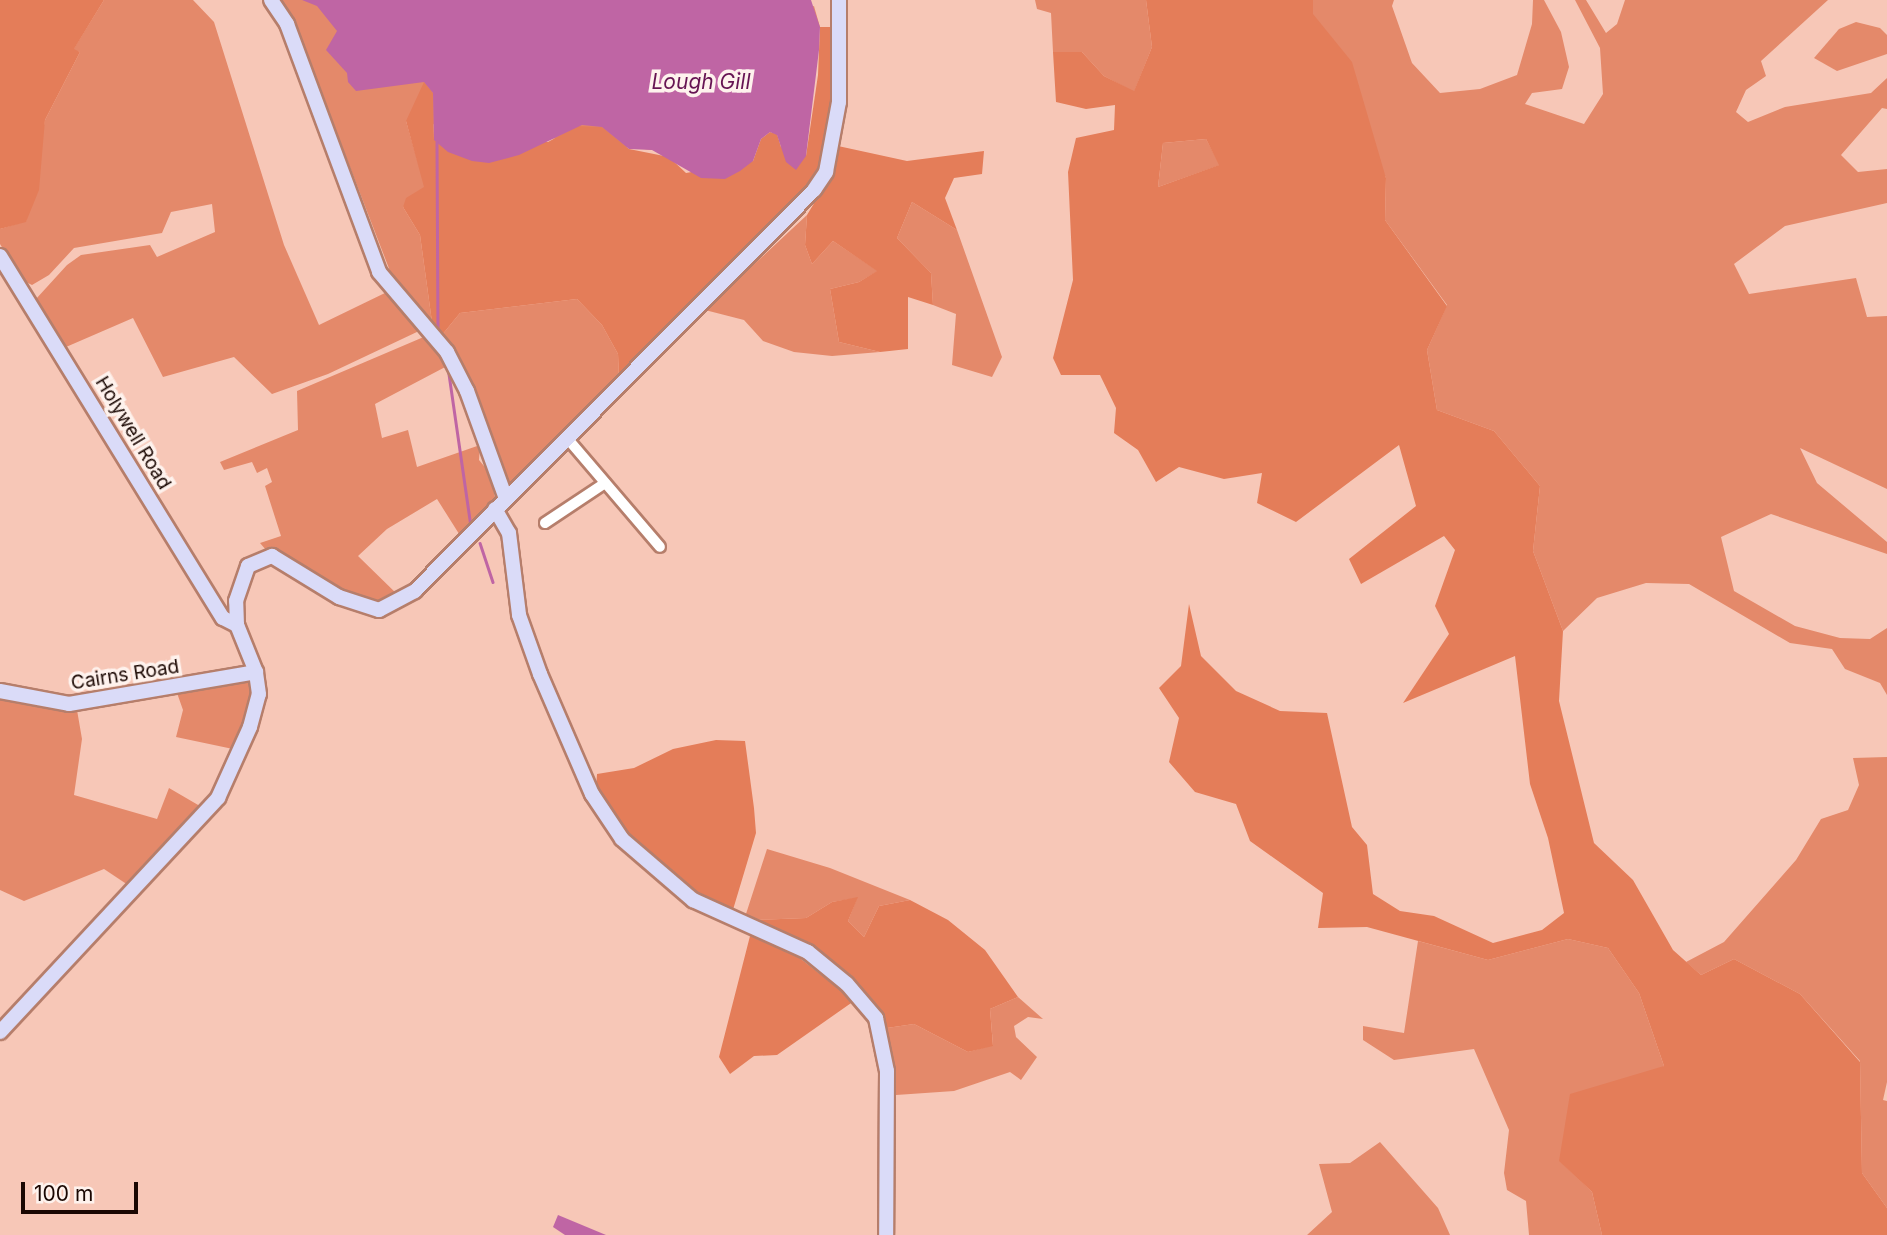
<!DOCTYPE html>
<html>
<head>
<meta charset="utf-8">
<style>
  body { margin:0 }
  #map { position:relative; width:1887px; height:1235px; overflow:hidden; background:#f7c7b7; font-family:Inter,sans-serif }
  div>[style] { position:absolute }
  .green>* { inset:0; background:#e4896a }
  .forest>* { inset:0; background:#e47d59 }
  .water>* { inset:0; background:#bf65a4 }
  .stream>* { height:2.5px; margin:-1.25px; padding:0 1.25px; transform-origin:1.25px; border-radius:1.25px; background:#bf65a4 }
  .roads { filter:drop-shadow(2px 0 #b67e6b) drop-shadow(-2px 0 #b67e6b) drop-shadow(0 2px #b67e6b) drop-shadow(0 -2px #b67e6b) }
  .street>* { height:10px; margin:-5px; padding:0 5px; transform-origin:5px; border-radius:5px; background:#fff }
  .secondary>* { height:14px; margin:-7px; padding:0 7px; transform-origin:7px; border-radius:7px; background:#dadbf8 }
  span { translate:-50% -50%; white-space:nowrap; text-align:center; line-height:1.15; -webkit-text-stroke:7px #fef2ed; paint-order:stroke }
  .street-label { font-size:19px; color:#1a0702 }
  .water-label { font-size:21px; color:#661453; font-style:italic }
  .scale { position:absolute; left:21px; top:1182px; width:117px; height:32px; box-sizing:border-box; border:4px solid #1a0702; border-top:0; padding-left:9px; font-size:21px; line-height:24px; white-space:nowrap; color:#1a0702; -webkit-text-stroke:5px #fef2ed; paint-order:stroke }
</style>
</head>
<body>
<div id="map">
  <div class="green">
    <i style="clip-path:polygon(104px 0,193px 0,214px 22px,284px 245px,319px 325px,387px 292px,419px 331px,328px 374px,272px 394px,234px 357px,163px 377px,133px 318px,66px 347px,36px 299px,67px 265px,81px 255px,150px 245px,157px 257px,215px 232px,212px 204px,171px 212px,162px 233px,74px 248px,49px 275px,32px 285px,22px 280px,0 244px,0 229px,26px 221px,45px 120px,80px 52px,73px 50px)"></i>
    <i style="clip-path:polygon(280px 0,440px 0,765px 22px,814px 6px,820px 27px,652px 150px,406px 121px,425px 187px,403px 207px,420px 235px,432px 322px,395px 284px,308px 58px)"></i>
    <i style="clip-path:polygon(1035px 0,1146px 0,1152px 47px,1134px 92px,1104px 76px,1082px 52px,1053px 52px,1051px 13px,1037px 9px)"></i>
    <i style="clip-path:polygon(1313px 0,1394px 0,1392px 6px,1412px 63px,1440px 93px,1480px 89px,1517px 75px,1532px 24px,1533px 0,1544px 0,1561px 32px,1569px 67px,1562px 89px,1532px 93px,1525px 104px,1584px 124px,1603px 94px,1600px 48px,1575px 0,1586px 0,1606px 33px,1617px 24px,1625px 0,1828px 0,1761px 61px,1766px 76px,1746px 90px,1736px 112px,1748px 122px,1785px 107px,1871px 93px,1887px 78px,1887px 109px,1882px 108px,1841px 155px,1858px 172px,1887px 169px,1887px 203px,1785px 226px,1734px 264px,1749px 294px,1856px 278px,1867px 317px,1887px 316px,1887px 489px,1800px 448px,1817px 483px,1887px 542px,1887px 554px,1771px 514px,1721px 537px,1734px 591px,1795px 626px,1840px 638px,1870px 639px,1887px 628px,1887px 695px,1880px 683px,1845px 669px,1832px 649px,1790px 643px,1689px 584px,1646px 583px,1597px 598px,1563px 631px,1533px 551px,1540px 486px,1494px 431px,1437px 410px,1427px 350px,1447px 305px,1385px 220px,1386px 178px,1312px 13px)"></i>
    <i style="clip-path:polygon(1856px 22px,1880px 28px,1887px 35px,1887px 54px,1837px 71px,1814px 58px,1839px 29px)"></i>
    <i style="clip-path:polygon(1206px 139px,1220px 165px,1158px 187px,1163px 143px)"></i>
    <i style="clip-path:polygon(912px 202px,957px 230px,1002px 357px,992px 377px,952px 365px,956px 314px,933px 305px,931px 273px,897px 238px)"></i>
    <i style="clip-path:polygon(807px 215px,805px 245px,812px 264px,833px 241px,878px 271px,859px 282px,830px 289px,839px 342px,880px 352px,832px 356px,794px 352px,763px 341px,744px 320px,705px 310px)"></i>
    <i style="clip-path:polygon(577px 299px,602px 325px,618px 354px,619px 378px,508px 487px,460px 362px,442px 335px,460px 313px)"></i>
    <i style="clip-path:polygon(426px 336px,449px 365px,375px 404px,382px 438px,408px 430px,417px 467px,480px 445px,479px 460px,489px 472px,496px 501px,461px 537px,437px 499px,387px 529px,358px 556px,400px 597px,375px 602px,347px 594px,283px 552px,266px 550px,260px 543px,281px 536px,265px 486px,272px 482px,267px 468px,257px 473px,252px 462px,224px 470px,220px 462px,298px 430px,297px 391px)"></i>
    <i style="clip-path:polygon(246px 680px,251px 683px,252px 696px,233px 749px,176px 737px,183px 710px,177px 693px)"></i>
    <i style="clip-path:polygon(0 696px,77px 710px,82px 739px,74px 795px,157px 819px,169px 788px,205px 809px,131px 887px,104px 869px,24px 901px,0 890px)"></i>
    <i style="clip-path:polygon(1887px 757px,1887px 1082px,1883px 1100px,1887px 1101px,1887px 1208px,1862px 1173px,1860px 1061px,1800px 994px,1734px 959px,1701px 975px,1686px 962px,1724px 942px,1796px 860px,1821px 819px,1848px 810px,1859px 785px,1853px 758px)"></i>
    <i style="clip-path:polygon(767px 849px,830px 868px,910px 900px,879px 906px,864px 937px,848px 921px,857px 898px,832px 902px,806px 918px,752px 920px,745px 917px)"></i>
    <i style="clip-path:polygon(1568px 939px,1608px 948px,1639px 993px,1664px 1066px,1560px 1161px,1592px 1192px,1602px 1235px,1529px 1235px,1526px 1201px,1507px 1190px,1504px 1173px,1509px 1130px,1474px 1049px,1394px 1060px,1363px 1040px,1363px 1026px,1404px 1033px,1418px 941px,1488px 960px)"></i>
    <i style="clip-path:polygon(1018px 997px,1043px 1019px,1028px 1017px,1014px 1026px,1016px 1037px,1037px 1057px,1021px 1080px,1010px 1072px,954px 1091px,896px 1095px,887px 1028px,914px 1024px,968px 1052px,993px 1045px,990px 1009px)"></i>
    <i style="clip-path:polygon(1380px 1142px,1438px 1208px,1450px 1235px,1307px 1235px,1332px 1212px,1319px 1164px,1350px 1163px)"></i>
  </div>
  <div class="forest">
    <i style="clip-path:polygon(0 0,104px 0,74px 49px,80px 52px,45px 120px,39px 190px,26px 222px,0 229px)"></i>
    <i style="clip-path:polygon(evenodd,1146px 0,1313px 0,1313px 14px,1352px 62px,1386px 178px,1385px 220px,1447px 306px,1427px 350px,1437px 410px,1494px 431px,1540px 486px,1533px 551px,1563px 631px,1559px 701px,1594px 843px,1633px 880px,1673px 950px,1701px 975px,1734px 959px,1800px 994px,1860px 1062px,1862px 1173px,1887px 1208px,1887px 1235px,1602px 1235px,1592px 1192px,1559px 1161px,1570px 1094px,1664px 1066px,1639px 993px,1608px 948px,1568px 939px,1488px 960px,1367px 927px,1318px 928px,1323px 893px,1250px 841px,1236px 804px,1195px 792px,1169px 762px,1179px 718px,1159px 688px,1181px 666px,1189px 604px,1201px 656px,1236px 691px,1280px 711px,1327px 713px,1352px 827px,1367px 845px,1373px 894px,1400px 911px,1434px 916px,1493px 943px,1542px 930px,1564px 913px,1548px 838px,1530px 784px,1515px 656px,1403px 703px,1449px 634px,1435px 606px,1455px 550px,1444px 536px,1361px 584px,1349px 559px,1416px 506px,1399px 445px,1296px 522px,1257px 503px,1262px 473px,1224px 479px,1179px 467px,1156px 482px,1138px 450px,1114px 433px,1116px 408px,1100px 375px,1061px 375px,1053px 358px,1073px 280px,1068px 172px,1076px 138px,1114px 130px,1115px 105px,1086px 109px,1056px 102px,1053px 52px,1082px 52px,1104px 76px,1134px 91px,1152px 47px,1146px 0,1206px 139px,1219px 165px,1158px 187px,1163px 143px,1206px 139px)"></i>
    <i style="clip-path:polygon(820px 27px,833px 27px,834px 99px,821px 168px,794px 204px,619px 378px,618px 354px,602px 325px,577px 299px,460px 313px,442px 335px,432px 322px,420px 235px,403px 207px,406px 198px,424px 187px,406px 121px,424px 82px,433px 93px,434px 140px,548px 142px,577px 126px,602px 127px,629px 149px,669px 157px,686px 173px,753px 161px,761px 139px,770px 132px,777px 134px,781px 147px,806px 156px,818px 75px)"></i>
    <i style="clip-path:polygon(838px 146px,907px 161px,984px 151px,982px 174px,954px 178px,945px 198px,957px 230px,912px 202px,897px 238px,931px 273px,933px 305px,908px 297px,908px 349px,880px 352px,839px 342px,830px 289px,859px 282px,877px 271px,833px 241px,812px 264px,805px 245px,807px 215px,831px 175px)"></i>
    <i style="clip-path:polygon(716px 740px,745px 741px,754px 808px,756px 833px,732px 913px,704px 898px,626px 836px,596px 789px,597px 774px,634px 768px,673px 749px)"></i>
    <i style="clip-path:polygon(858px 897px,848px 921px,864px 937px,879px 906px,910px 900px,948px 920px,985px 950px,1018px 997px,990px 1009px,993px 1046px,968px 1052px,914px 1024px,887px 1028px,883px 1017px,851px 980px,813px 948px,792px 935px,752px 920px,806px 918px,832px 902px)"></i>
    <i style="clip-path:polygon(750px 936px,782px 944px,854px 1001px,777px 1055px,754px 1056px,730px 1074px,719px 1057px)"></i>
  </div>
  <div class="water">
    <i style="clip-path:polygon(302px 0,811px 0,820px 27px,819px 50px,806px 156px,796px 170px,786px 162px,777px 135px,770px 132px,761px 139px,753px 161px,740px 171px,725px 179px,701px 178px,652px 150px,629px 149px,602px 127px,582px 125px,519px 155px,489px 163px,472px 161px,448px 152px,434px 140px,433px 93px,424px 82px,356px 91px,348px 82px,347px 73px,326px 50px,337px 31px,317px 6px)"></i>
    <i style="clip-path:polygon(558px 1215px,606px 1235px,565px 1235px,553px 1227px)"></i>
  </div>
  <div class="stream">
    <i style="left:437px;top:142px;width:189px;rotate:89.7deg"></i>
    <i style="left:448px;top:367px;width:161px;rotate:81.8deg"></i>
    <i style="left:480px;top:543px;width:41px;rotate:71.6deg"></i>
  </div>
  <div class="roads">
    <div class="street">
      <i style="left:567px;top:438px;width:143px;rotate:49.5deg"></i>
      <i style="left:545px;top:523px;width:72px;rotate:-33.7deg"></i>
    </div>
    <div class="secondary">
      <i style="left:271px;top:0;width:29px;rotate:56deg"></i>
      <i style="left:287px;top:24px;width:265px;rotate:69.6deg"></i>
      <i style="left:379px;top:272px;width:105px;rotate:49.6deg"></i>
      <i style="left:447px;top:352px;width:44px;rotate:62.9deg"></i>
      <i style="left:467px;top:391px;width:115px;rotate:70.1deg"></i>
      <i style="left:0;top:256px;width:425px;rotate:58.4deg"></i>
      <i style="left:223px;top:618px;width:16px;rotate:27deg"></i>
      <i style="left:495px;top:509px;width:28px;rotate:60deg"></i>
      <i style="left:509px;top:533px;width:83px;rotate:83deg"></i>
      <i style="left:519px;top:615px;width:63px;rotate:70.4deg"></i>
      <i style="left:540px;top:674px;width:131px;rotate:66.6deg"></i>
      <i style="left:592px;top:794px;width:54px;rotate:56.3deg"></i>
      <i style="left:622px;top:839px;width:94px;rotate:40.7deg"></i>
      <i style="left:693px;top:900px;width:126px;rotate:24.3deg"></i>
      <i style="left:808px;top:952px;width:50px;rotate:39.4deg"></i>
      <i style="left:847px;top:984px;width:45px;rotate:49.5deg"></i>
      <i style="left:876px;top:1018px;width:54px;rotate:78.3deg"></i>
      <i style="left:887px;top:1071px;width:164px;rotate:90.3deg"></i>
      <i style="left:0;top:691px;width:70px;rotate:10.7deg"></i>
      <i style="left:69px;top:704px;width:190px;rotate:-9.7deg"></i>
      <i style="left:0;top:1032px;width:320px;rotate:-47deg"></i>
      <i style="left:218px;top:798px;width:78px;rotate:-65.7deg"></i>
      <i style="left:250px;top:727px;width:34px;rotate:-75deg"></i>
      <i style="left:259px;top:694px;width:22px;rotate:-98deg"></i>
      <i style="left:256px;top:672px;width:51px;rotate:-112deg"></i>
      <i style="left:237px;top:625px;width:24px;rotate:-92deg"></i>
      <i style="left:236px;top:601px;width:37px;rotate:-71deg"></i>
      <i style="left:248px;top:566px;width:26px;rotate:-23deg"></i>
      <i style="left:272px;top:556px;width:79px;rotate:31.5deg"></i>
      <i style="left:339px;top:597px;width:42px;rotate:18deg"></i>
      <i style="left:379px;top:610px;width:41px;rotate:-27.8deg"></i>
      <i style="left:415px;top:591px;width:566px;rotate:-45.14deg"></i>
      <i style="left:814px;top:190px;width:22px;rotate:-56deg"></i>
      <i style="left:826px;top:172px;width:71px;rotate:-79.5deg"></i>
      <i style="left:839px;top:102px;width:102px;rotate:-90deg"></i>
    </div>
  </div>
  <div class="street-label">
    <span style="left:133px;top:433px;rotate:59deg">Holywell Road</span>
    <span style="left:125px;top:675px;rotate:-9deg">Cairns Road</span>
  </div>
  <div class="water-label">
    <span style="left:701px;top:82px">Lough Gill</span>
  </div>
  <div class="scale">100 m</div>
</div>
</body>
</html>
